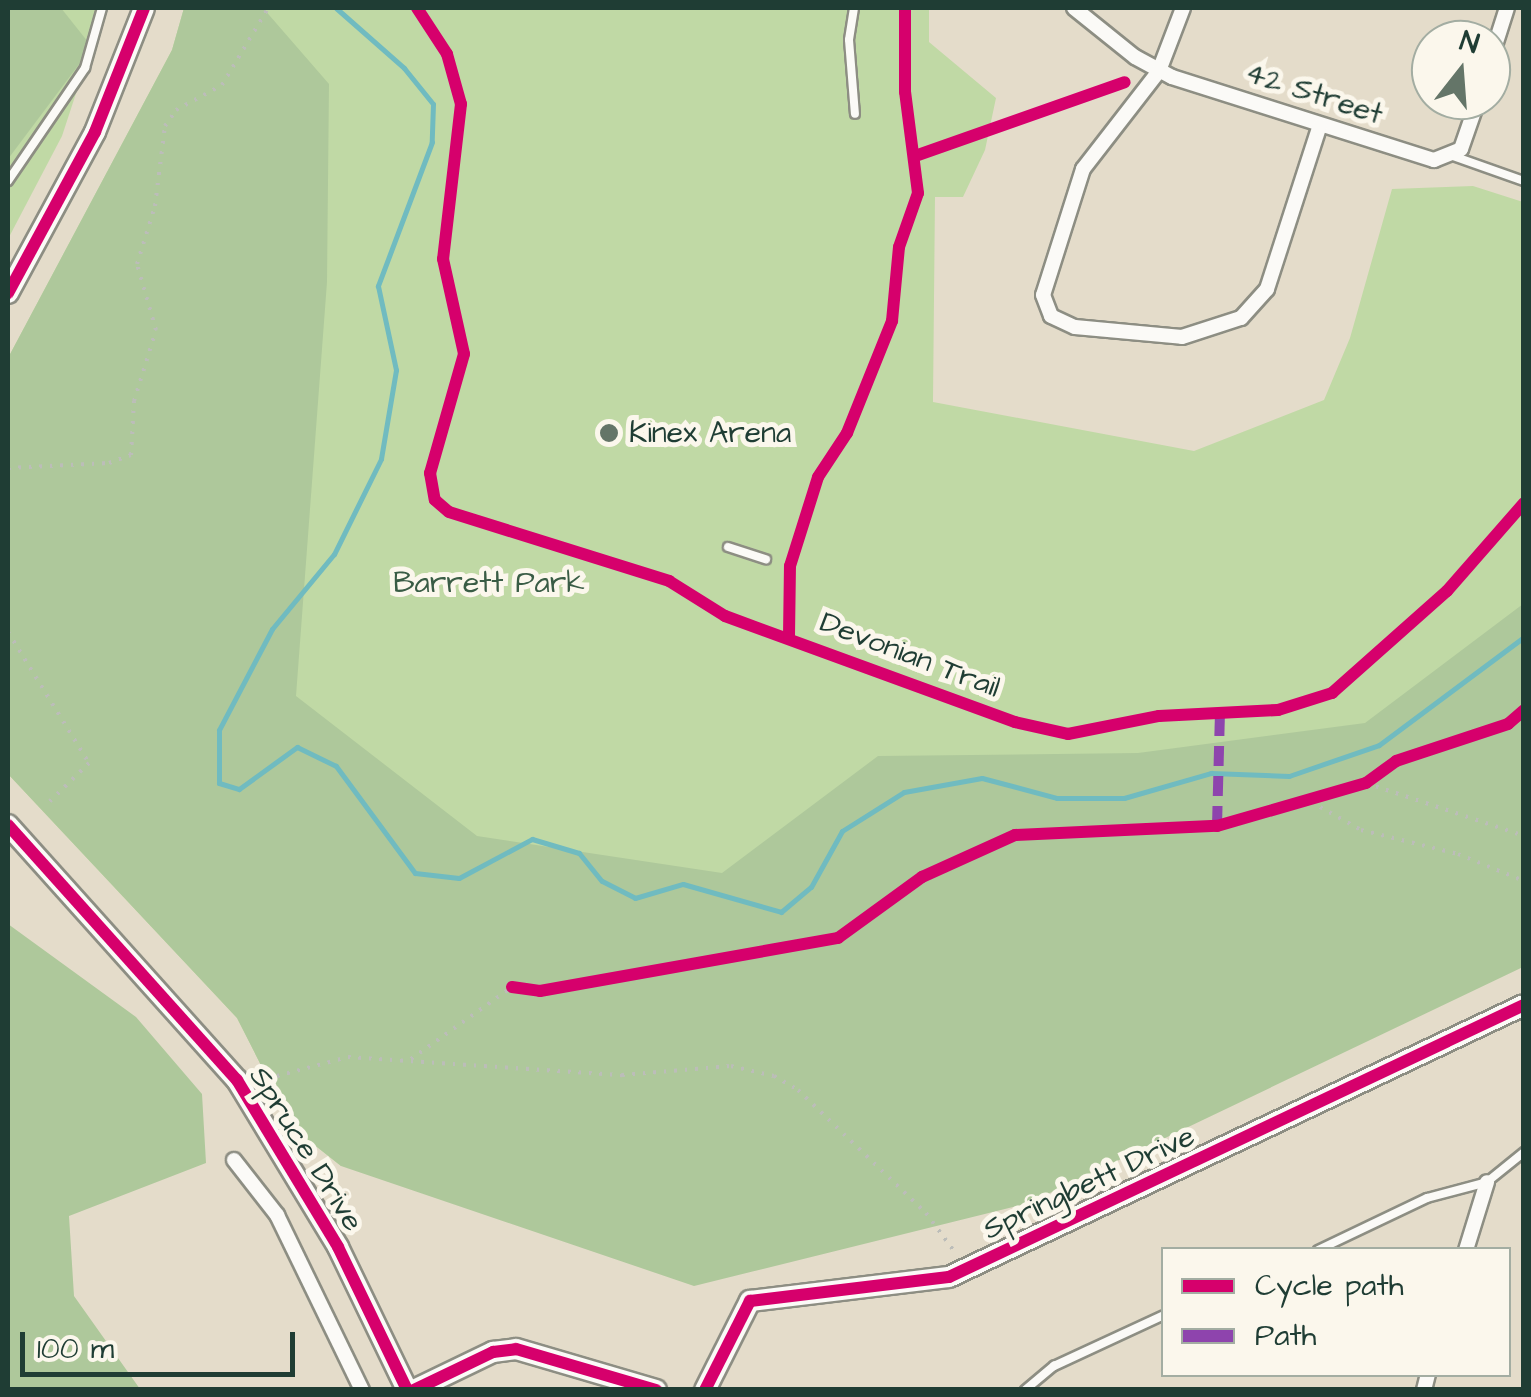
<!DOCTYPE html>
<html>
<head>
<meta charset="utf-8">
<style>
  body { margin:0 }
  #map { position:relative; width:1531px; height:1397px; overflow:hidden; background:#e4dcca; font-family:"Architects Daughter",sans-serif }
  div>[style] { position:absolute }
  .green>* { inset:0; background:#c0d9a5 }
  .forest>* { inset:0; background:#aec89b }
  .stream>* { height:5px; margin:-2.5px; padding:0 2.5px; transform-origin:2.5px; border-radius:2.5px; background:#70bbc0 }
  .path>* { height:4px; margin-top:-2px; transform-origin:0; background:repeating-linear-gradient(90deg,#bcbdb9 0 2.5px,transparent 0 10.5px) }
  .roads { filter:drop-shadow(2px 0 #8d8e83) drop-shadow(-2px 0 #8d8e83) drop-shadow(0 2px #8d8e83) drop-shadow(0 -2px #8d8e83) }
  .lane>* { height:8px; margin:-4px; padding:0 4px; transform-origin:4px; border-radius:4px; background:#fbfaf7 }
  .street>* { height:14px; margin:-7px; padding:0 7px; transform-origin:7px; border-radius:7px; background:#fbfaf7 }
  .secondary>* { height:20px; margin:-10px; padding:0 10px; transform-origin:10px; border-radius:10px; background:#fbfaf7 }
  .quiet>* { height:10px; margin-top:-5px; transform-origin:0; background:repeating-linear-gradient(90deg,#8e44ad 0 20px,transparent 0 30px) }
  .cycleway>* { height:12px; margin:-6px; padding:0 6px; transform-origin:6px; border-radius:6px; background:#d6006c }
  .dots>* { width:28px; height:28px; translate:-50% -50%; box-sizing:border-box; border:5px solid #fbf7ec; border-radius:50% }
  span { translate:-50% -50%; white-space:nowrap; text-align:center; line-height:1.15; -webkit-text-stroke:10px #fbf7ec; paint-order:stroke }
  .street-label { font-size:30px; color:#1f3d34 }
  .poi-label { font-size:30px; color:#1f3d34 }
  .left { translate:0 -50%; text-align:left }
  .park-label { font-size:30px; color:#395c45 }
  .frame { position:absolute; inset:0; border:10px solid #1f3d34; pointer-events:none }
  .legend { position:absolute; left:1161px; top:1247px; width:350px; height:130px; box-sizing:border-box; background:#fbf7ec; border:2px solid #a3ada2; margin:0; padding:12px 18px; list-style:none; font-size:30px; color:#1f3d34 }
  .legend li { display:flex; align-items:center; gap:20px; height:50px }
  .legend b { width:50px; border:2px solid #a3ada2 }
  .north { position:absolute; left:1411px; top:20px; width:100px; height:100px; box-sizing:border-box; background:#fbf7ec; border:2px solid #a3ada2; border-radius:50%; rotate:17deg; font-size:28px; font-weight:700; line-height:40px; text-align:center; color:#1f3d34 }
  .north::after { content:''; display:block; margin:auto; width:35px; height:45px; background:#647568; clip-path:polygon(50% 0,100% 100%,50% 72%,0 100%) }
  .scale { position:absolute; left:20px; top:1332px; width:275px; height:45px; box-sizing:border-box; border:5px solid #1f3d34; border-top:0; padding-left:12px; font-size:30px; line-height:35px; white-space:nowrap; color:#1f3d34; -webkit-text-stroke:8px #fbf7ec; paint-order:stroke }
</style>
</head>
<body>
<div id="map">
  <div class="green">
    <i style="clip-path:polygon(8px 8px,104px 8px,62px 136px,8px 239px)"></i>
    <i style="clip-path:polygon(184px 8px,929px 8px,929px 42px,996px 98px,985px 150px,963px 197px,935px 197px,933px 402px,1194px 451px,1324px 400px,1350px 338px,1392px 189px,1473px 186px,1523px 202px,1523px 967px,341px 1166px,293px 1128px,237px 1018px,8px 774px,8px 358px,172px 50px)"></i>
  </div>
  <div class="forest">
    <i style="clip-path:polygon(8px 8px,61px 8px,92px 47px,8px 159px)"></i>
    <i style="clip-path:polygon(184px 8px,263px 8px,329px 84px,327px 282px,296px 696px,477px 836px,722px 873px,878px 756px,1138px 753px,1365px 723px,1523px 604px,1523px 967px,1029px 1203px,694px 1286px,341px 1166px,293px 1128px,237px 1018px,8px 774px,8px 358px,172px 50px)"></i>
    <i style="clip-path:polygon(8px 924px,136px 1017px,202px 1094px,206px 1163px,69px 1216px,74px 1296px,140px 1389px,8px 1389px)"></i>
  </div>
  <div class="stream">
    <i style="left:336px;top:8px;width:91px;rotate:41.4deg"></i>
    <i style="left:404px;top:68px;width:46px;rotate:51.1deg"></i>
    <i style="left:433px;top:104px;width:38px;rotate:92deg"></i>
    <i style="left:432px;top:142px;width:154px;rotate:110.6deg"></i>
    <i style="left:378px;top:286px;width:86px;rotate:77.9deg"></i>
    <i style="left:396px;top:370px;width:90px;rotate:99.6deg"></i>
    <i style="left:381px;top:459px;width:106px;rotate:116.3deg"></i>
    <i style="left:334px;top:554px;width:97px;rotate:129.6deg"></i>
    <i style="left:272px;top:629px;width:114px;rotate:117.7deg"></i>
    <i style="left:219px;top:730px;width:53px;rotate:90deg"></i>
    <i style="left:219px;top:783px;width:21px;rotate:17deg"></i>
    <i style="left:239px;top:789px;width:72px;rotate:-35.9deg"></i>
    <i style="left:297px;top:747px;width:43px;rotate:26deg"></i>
    <i style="left:336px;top:766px;width:133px;rotate:53.6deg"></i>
    <i style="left:415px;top:873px;width:44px;rotate:6.5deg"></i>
    <i style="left:459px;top:878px;width:83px;rotate:-28.1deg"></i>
    <i style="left:532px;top:839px;width:49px;rotate:16.6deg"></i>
    <i style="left:579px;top:853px;width:36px;rotate:51deg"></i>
    <i style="left:602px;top:881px;width:37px;rotate:27deg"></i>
    <i style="left:635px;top:898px;width:50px;rotate:-16.3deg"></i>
    <i style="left:683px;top:884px;width:102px;rotate:15.9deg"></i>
    <i style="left:781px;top:912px;width:39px;rotate:-40deg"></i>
    <i style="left:811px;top:887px;width:64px;rotate:-61deg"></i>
    <i style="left:842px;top:831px;width:73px;rotate:-32.2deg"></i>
    <i style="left:904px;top:792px;width:79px;rotate:-10.2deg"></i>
    <i style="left:982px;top:778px;width:78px;rotate:14.9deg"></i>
    <i style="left:1057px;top:798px;width:67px"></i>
    <i style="left:1124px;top:798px;width:91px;rotate:-16deg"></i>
    <i style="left:1211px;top:773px;width:78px;rotate:2.2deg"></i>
    <i style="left:1289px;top:776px;width:95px;rotate:-19deg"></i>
    <i style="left:1379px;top:745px;width:181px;rotate:-36.7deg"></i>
  </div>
  <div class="path">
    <i style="left:8px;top:468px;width:101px;rotate:-2.8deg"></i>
    <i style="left:109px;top:463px;width:23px;rotate:-20deg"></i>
    <i style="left:131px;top:455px;width:54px;rotate:-86.8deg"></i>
    <i style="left:134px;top:401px;width:74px;rotate:-72.8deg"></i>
    <i style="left:156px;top:330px;width:69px;rotate:-106.1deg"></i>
    <i style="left:137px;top:264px;width:61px;rotate:-72.8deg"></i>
    <i style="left:155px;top:206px;width:81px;rotate:-82.9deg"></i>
    <i style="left:165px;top:126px;width:19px;rotate:-55deg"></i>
    <i style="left:176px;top:110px;width:52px;rotate:-28.5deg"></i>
    <i style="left:222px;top:85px;width:90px;rotate:-59.1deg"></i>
    <i style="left:8px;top:632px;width:154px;rotate:58.3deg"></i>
    <i style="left:89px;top:763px;width:59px;rotate:135.7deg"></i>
    <i style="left:1366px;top:783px;width:167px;rotate:18.5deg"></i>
    <i style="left:1311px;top:802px;width:57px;rotate:29.2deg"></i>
    <i style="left:1361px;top:830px;width:100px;rotate:13.9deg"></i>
    <i style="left:1458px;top:854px;width:71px;rotate:22.2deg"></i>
    <i style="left:411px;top:1059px;width:124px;rotate:-35.5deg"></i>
    <i style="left:277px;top:1076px;width:73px;rotate:-15deg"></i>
    <i style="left:348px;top:1057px;width:275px;rotate:3.8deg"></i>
    <i style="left:622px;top:1075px;width:109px;rotate:-4.7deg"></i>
    <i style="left:731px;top:1066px;width:44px;rotate:13.1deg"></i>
    <i style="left:774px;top:1076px;width:28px;rotate:30deg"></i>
    <i style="left:798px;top:1090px;width:178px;rotate:43.9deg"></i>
    <i style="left:926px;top:1213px;width:52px;rotate:53.6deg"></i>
  </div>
  <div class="roads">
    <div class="lane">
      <i style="left:854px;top:8px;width:32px;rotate:99deg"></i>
      <i style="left:849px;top:40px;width:74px;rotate:85.4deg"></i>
      <i style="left:1453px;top:156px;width:75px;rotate:19.4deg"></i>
      <i style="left:8px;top:181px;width:137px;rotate:-55.7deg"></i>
      <i style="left:85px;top:68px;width:62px;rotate:-74.2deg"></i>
      <i style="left:728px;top:547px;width:40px;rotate:18deg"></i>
      <i style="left:1318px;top:1250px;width:121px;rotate:-25.5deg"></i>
      <i style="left:1427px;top:1198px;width:62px;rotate:-14.9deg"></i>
      <i style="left:1487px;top:1182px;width:48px;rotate:-39deg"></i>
      <i style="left:1025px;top:1390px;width:38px;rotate:-40deg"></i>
      <i style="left:1054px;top:1366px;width:121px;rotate:-24.9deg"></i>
    </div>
    <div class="street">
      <i style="left:1074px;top:8px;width:78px;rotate:38.8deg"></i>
      <i style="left:1135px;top:57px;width:42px;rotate:28.4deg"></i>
      <i style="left:1172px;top:77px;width:275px;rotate:17.6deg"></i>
      <i style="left:1434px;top:160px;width:29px;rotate:-22deg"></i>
      <i style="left:1461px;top:149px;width:52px;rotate:-70.9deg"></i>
      <i style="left:1183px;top:8px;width:67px;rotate:110.9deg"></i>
      <i style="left:1159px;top:71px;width:124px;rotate:127.8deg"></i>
      <i style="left:1083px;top:169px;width:132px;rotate:107.6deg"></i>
      <i style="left:1043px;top:295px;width:22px;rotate:69deg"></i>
      <i style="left:1051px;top:316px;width:26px;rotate:25deg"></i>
      <i style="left:1075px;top:327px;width:107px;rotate:5.3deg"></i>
      <i style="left:1182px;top:337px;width:62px;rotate:-17.9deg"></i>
      <i style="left:1241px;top:318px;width:39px;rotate:-48deg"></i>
      <i style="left:1267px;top:289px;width:172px;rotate:-72.1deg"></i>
      <i style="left:1491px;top:58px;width:52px;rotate:-72.3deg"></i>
      <i style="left:234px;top:1160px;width:70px;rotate:52deg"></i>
      <i style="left:277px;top:1215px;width:195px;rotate:64.1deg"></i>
      <i style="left:1466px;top:1250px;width:71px;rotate:-72.8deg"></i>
      <i style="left:1424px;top:1390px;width:16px;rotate:-76deg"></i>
    </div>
    <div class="secondary">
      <i style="left:8px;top:293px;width:183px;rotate:-61.6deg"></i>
      <i style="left:95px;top:132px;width:133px;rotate:-68.4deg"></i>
      <i style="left:8px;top:825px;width:343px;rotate:48.1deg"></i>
      <i style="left:237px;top:1080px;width:195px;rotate:58.8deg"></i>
      <i style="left:338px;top:1247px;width:159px;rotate:64.2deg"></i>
      <i style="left:414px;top:1390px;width:88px;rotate:-25.7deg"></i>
      <i style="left:493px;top:1352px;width:23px;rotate:-7deg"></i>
      <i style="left:516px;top:1349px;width:146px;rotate:16.3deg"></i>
      <i style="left:705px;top:1390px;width:100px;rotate:-63.2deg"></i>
      <i style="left:750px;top:1301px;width:200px;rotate:-6.9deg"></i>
      <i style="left:949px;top:1277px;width:636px;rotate:-25.32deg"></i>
    </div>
  </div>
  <div class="quiet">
    <i style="left:1217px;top:826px;width:114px;rotate:-88.5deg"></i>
  </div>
  <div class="cycleway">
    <i style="left:417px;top:8px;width:55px;rotate:56.9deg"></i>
    <i style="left:447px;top:54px;width:52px;rotate:74.4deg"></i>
    <i style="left:461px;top:104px;width:156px;rotate:96.6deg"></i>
    <i style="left:443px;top:259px;width:97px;rotate:77.5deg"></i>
    <i style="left:464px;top:354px;width:124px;rotate:105.9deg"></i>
    <i style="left:430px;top:473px;width:27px;rotate:80deg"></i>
    <i style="left:435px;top:500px;width:18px;rotate:41deg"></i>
    <i style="left:449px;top:512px;width:231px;rotate:17.4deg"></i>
    <i style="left:669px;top:581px;width:66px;rotate:32deg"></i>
    <i style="left:725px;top:616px;width:309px;rotate:20.1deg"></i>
    <i style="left:1015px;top:722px;width:54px;rotate:12.8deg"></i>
    <i style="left:1068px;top:734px;width:93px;rotate:-11.2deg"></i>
    <i style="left:1159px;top:716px;width:119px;rotate:-2.9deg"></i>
    <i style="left:1278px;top:710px;width:57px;rotate:-17.5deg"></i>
    <i style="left:1332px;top:693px;width:154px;rotate:-41.6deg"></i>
    <i style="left:1447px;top:591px;width:117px;rotate:-48.8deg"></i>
    <i style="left:918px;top:155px;width:219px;rotate:-19.4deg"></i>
    <i style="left:8px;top:293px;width:183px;rotate:-61.6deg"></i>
    <i style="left:95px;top:132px;width:133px;rotate:-68.4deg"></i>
    <i style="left:789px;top:636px;width:70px;rotate:-89.2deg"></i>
    <i style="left:790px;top:566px;width:93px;rotate:-72.5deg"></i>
    <i style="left:818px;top:477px;width:53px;rotate:-56.6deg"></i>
    <i style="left:847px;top:433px;width:121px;rotate:-68.1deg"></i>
    <i style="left:892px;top:321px;width:74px;rotate:-84.6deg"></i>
    <i style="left:899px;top:247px;width:57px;rotate:-70.6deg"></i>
    <i style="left:918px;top:193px;width:102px;rotate:-97.3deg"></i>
    <i style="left:905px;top:92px;width:84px;rotate:-90deg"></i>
    <i style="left:8px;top:825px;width:343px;rotate:48.1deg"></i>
    <i style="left:237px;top:1080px;width:195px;rotate:58.8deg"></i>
    <i style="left:338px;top:1247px;width:159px;rotate:64.2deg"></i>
    <i style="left:512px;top:987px;width:28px;rotate:8deg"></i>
    <i style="left:540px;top:991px;width:303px;rotate:-10.1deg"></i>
    <i style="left:838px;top:938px;width:104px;rotate:-36deg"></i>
    <i style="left:922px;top:877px;width:102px;rotate:-24.3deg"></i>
    <i style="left:1015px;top:835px;width:202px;rotate:-2.6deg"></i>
    <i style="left:1217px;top:826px;width:155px;rotate:-16.1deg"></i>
    <i style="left:1366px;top:783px;width:37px;rotate:-36deg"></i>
    <i style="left:1396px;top:761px;width:118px;rotate:-18.3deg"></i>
    <i style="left:1508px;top:724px;width:21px;rotate:-41deg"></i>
    <i style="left:414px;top:1390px;width:88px;rotate:-25.7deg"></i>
    <i style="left:493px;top:1352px;width:23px;rotate:-7deg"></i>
    <i style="left:516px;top:1349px;width:146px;rotate:16.3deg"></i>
    <i style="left:705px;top:1390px;width:100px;rotate:-63.2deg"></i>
    <i style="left:750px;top:1301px;width:200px;rotate:-6.9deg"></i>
    <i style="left:949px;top:1277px;width:636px;rotate:-25.32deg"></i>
  </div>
  <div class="dots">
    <i style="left:609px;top:433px;background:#647568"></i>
  </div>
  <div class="street-label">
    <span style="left:1314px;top:94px;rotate:18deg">42 Street</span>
    <span style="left:910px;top:655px;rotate:21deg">Devonian Trail</span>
    <span style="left:306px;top:1149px;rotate:58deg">Spruce Drive</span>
    <span style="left:1089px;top:1183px;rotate:-25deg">Springbett Drive</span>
  </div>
  <div class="poi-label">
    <span class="left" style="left:629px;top:433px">Kinex Arena</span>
  </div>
  <div class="park-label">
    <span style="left:489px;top:583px">Barrett Park</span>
  </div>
  <div class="frame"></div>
  <ul class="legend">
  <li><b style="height:12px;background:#d6006c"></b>Cycle path</li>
  <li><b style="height:12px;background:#8e44ad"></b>Path</li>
  </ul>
  <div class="north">N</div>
  <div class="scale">100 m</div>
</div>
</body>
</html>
